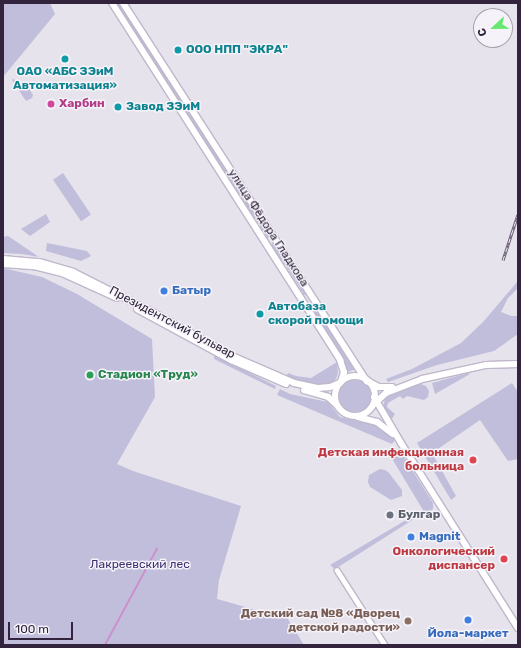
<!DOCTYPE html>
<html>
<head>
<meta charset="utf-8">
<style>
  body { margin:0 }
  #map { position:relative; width:521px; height:648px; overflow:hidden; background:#e6e3ec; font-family:Rubik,sans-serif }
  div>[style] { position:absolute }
  .green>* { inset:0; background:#c0bedb; transform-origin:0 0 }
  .round { border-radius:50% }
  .stream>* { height:1.5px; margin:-0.75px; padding:0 0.75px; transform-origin:0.75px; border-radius:0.75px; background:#cc8fcd }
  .roads { filter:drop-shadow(1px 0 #c0b7cb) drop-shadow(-1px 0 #c0b7cb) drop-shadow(0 1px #c0b7cb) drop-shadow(0 -1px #c0b7cb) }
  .street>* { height:4.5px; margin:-2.25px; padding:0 2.25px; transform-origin:2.25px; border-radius:2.25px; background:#fff }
  .secondary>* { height:6px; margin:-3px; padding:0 3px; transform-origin:3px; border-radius:3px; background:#fff }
  .secondary>.ring { margin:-3px; padding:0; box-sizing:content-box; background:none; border:6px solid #fff; border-radius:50% }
  .rail>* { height:3px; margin-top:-1.5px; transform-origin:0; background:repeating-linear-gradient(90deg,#f5f3f9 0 4.5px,#6c5f77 0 9px); box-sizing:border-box; border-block:1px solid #6c5f77 }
  .dots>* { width:11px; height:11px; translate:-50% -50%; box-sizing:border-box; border:2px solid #f5f3f9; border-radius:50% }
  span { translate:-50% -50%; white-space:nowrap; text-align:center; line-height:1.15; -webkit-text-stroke:3px #f5f3f9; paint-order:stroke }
  .culture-label { font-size:12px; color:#0d838f; font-weight:700 }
  .left { translate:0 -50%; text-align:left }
  .hotel-label { font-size:12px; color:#b23c85; font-weight:700 }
  .street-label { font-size:12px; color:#31243c }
  .shop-label { font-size:12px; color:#366cbe; font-weight:700 }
  .leisure-label { font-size:12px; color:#27864d; font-weight:700 }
  .health-label { font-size:12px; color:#be3a42; font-weight:700 }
  .right { translate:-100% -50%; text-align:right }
  .worship-label { font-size:12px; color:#5b616d; font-weight:700 }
  .park-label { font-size:12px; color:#3e3170 }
  .education-label { font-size:12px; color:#785e54; font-weight:700 }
  .frame { position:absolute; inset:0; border:4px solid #31243c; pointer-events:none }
  .north { position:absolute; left:473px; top:8px; width:40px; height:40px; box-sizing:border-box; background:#f5f3f9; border:1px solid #a7a0ad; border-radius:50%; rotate:248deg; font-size:11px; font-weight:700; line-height:16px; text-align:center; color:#31243c }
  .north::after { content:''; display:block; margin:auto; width:14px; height:18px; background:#65e86e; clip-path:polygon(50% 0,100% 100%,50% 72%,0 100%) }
  .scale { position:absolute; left:8px; top:622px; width:65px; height:18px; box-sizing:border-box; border:2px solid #31243c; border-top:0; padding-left:5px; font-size:12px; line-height:14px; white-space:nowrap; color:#31243c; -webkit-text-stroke:3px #f5f3f9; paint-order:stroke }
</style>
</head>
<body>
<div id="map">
  <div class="green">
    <i style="clip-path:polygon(3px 3px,50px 3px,55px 14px,3px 77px)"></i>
    <i style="clip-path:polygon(115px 3px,122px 3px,271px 235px,268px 238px,266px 239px)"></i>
    <i style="clip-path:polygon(13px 79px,28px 87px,33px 95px,32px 98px,26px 101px,12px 80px)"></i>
    <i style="left:63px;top:173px;width:50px;height:12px;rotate:56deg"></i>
    <i style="clip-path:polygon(46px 214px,50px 222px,30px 236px,21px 229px)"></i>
    <i style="clip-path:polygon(8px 236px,39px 257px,22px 254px,3px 253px,3px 237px)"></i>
    <i style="clip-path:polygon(275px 242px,307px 293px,305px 295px,302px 295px,303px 293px,284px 263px,281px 264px,270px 246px)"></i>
    <i style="clip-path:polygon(47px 243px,87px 251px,91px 256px,81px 261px,46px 251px)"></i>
    <i style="clip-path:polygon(3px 268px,42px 277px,77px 294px,152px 339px,155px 397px,117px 464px,133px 471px,241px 506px,219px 580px,217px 599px,274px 615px,283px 611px,304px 645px,3px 645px)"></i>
    <i style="clip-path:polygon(518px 281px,518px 288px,508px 298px,501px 312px,511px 316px,518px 316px,518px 334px,494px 351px,437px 365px,388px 382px,386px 379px,412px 369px,461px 343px,483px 322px)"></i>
    <i style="clip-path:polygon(314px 303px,359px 371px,353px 370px,345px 373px,342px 358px,310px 309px,310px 305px)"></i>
    <i style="clip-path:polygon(214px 355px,276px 386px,275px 389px,214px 359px)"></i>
    <i style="clip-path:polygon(337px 362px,338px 373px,336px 379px,329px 385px,316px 387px,285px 378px,288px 373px,296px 376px,311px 378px)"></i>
    <i style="clip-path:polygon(468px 373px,470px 374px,435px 394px,432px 383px)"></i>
    <i class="round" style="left:339px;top:380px;width:32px;height:32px"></i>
    <i style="clip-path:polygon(512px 383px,518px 392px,518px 459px,508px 461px,480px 420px,432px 453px,456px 496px,451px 500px,417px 443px)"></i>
    <i style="clip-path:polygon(421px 384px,426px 386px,429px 391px,428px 397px,424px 400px,407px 396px,403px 399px,400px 396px,388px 403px,387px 407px,395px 414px,392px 419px,387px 417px,383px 408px,385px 398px,397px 390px)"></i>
    <i style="clip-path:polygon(280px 389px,290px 394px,328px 402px,340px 417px,375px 425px,385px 431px,395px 440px,392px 444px,277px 395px)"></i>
    <i style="clip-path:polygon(399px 449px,433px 503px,433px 509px,427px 513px,425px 512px,335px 569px,330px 565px,423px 510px,391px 457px,395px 451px)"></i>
    <i style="clip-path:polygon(380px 469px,385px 470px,389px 473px,402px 490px,402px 496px,391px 500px,370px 487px,368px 482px,369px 475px)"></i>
  </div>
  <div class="stream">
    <i style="left:105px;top:645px;width:109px;rotate:-61.6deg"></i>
  </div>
  <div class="roads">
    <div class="street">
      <i style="left:337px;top:570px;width:89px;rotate:57.4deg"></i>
    </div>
    <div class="secondary">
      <i style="left:112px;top:3px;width:424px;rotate:57.4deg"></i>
      <i style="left:340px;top:360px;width:13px;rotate:72deg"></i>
      <i style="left:344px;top:372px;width:10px;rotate:107deg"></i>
      <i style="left:123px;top:3px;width:450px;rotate:57.2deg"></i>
      <i style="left:3px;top:259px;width:36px;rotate:5deg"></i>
      <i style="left:39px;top:262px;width:35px;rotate:16deg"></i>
      <i style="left:73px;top:272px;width:93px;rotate:26.8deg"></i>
      <i style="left:156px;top:314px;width:87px;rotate:28.9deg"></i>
      <i style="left:232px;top:356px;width:68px;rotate:23.5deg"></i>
      <i style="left:294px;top:383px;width:25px;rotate:12deg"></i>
      <i style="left:318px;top:388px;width:12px;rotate:-5deg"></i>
      <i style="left:330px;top:387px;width:11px;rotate:-22deg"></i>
      <i style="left:3px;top:264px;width:31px;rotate:4deg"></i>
      <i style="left:34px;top:266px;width:29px;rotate:14deg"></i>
      <i style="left:62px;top:273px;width:60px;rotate:24.4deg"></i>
      <i style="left:137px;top:309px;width:107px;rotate:28.5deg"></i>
      <i style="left:231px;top:360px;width:60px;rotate:23.6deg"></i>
      <i class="ring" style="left:335px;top:376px;width:34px;height:34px"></i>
      <i style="left:369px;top:382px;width:11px;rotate:27deg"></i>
      <i style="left:379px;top:387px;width:13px"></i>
      <i style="left:304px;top:390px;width:25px;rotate:16deg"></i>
      <i style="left:328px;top:397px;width:12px;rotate:42deg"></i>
      <i style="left:374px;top:397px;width:53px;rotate:59.6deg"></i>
      <i style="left:401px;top:443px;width:219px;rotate:57.7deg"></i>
      <i style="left:373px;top:405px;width:18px;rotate:-43deg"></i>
      <i style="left:386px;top:393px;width:39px;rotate:-21deg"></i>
      <i style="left:422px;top:379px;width:66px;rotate:-12.3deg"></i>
      <i style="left:486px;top:365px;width:32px;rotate:-2deg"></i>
      <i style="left:358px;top:417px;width:20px;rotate:15deg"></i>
      <i style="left:377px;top:422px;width:20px;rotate:37deg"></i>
    </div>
  </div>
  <div class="rail">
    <i style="left:503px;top:260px;width:48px;rotate:-71.9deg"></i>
  </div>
  <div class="dots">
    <i style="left:178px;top:50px;background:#0f9aa8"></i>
    <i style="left:65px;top:59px;background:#0f9aa8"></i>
    <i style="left:51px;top:104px;background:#d1479c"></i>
    <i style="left:118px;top:107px;background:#0f9aa8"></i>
    <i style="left:164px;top:291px;background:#3f7fe0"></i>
    <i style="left:260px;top:314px;background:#0f9aa8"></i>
    <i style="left:90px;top:375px;background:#2e9e5b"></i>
    <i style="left:473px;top:460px;background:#e0444e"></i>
    <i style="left:390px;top:515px;background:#6b7280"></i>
    <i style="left:411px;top:537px;background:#3f7fe0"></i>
    <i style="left:504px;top:559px;background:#e0444e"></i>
    <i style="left:468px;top:620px;background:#3f7fe0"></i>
    <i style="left:408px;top:621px;background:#8d6e63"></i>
  </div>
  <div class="culture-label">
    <span class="left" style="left:186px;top:50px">ООО НПП "ЭКРА"</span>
    <span style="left:65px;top:79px">ОАО «АБС ЗЭиМ<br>Автоматизация»</span>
    <span class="left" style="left:126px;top:107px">Завод ЗЭиМ</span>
    <span class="left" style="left:268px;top:314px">Автобаза<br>скорой помощи</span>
  </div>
  <div class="hotel-label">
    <span class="left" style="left:59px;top:104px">Харбин</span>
  </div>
  <div class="street-label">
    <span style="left:268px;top:228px;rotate:57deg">улица Фёдора Гладкова</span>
    <span style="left:172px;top:323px;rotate:28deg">Президентский бульвар</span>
  </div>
  <div class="shop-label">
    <span class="left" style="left:172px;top:291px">Батыр</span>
    <span class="left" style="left:419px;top:537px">Magnit</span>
    <span style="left:468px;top:634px">Йола-маркет</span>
  </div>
  <div class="leisure-label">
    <span class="left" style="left:98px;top:375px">Стадион «Труд»</span>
  </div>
  <div class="health-label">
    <span class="right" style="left:464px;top:460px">Детская инфекционная<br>больница</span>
    <span class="right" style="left:495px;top:559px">Онкологический<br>диспансер</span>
  </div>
  <div class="worship-label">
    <span class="left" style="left:398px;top:515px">Булгар</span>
  </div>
  <div class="park-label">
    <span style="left:140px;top:565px">Лакреевский лес</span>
  </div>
  <div class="education-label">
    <span class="right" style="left:400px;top:621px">Детский сад №8 «Дворец<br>детской радости»</span>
  </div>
  <div class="frame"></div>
  <div class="north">С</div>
  <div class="scale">100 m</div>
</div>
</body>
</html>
